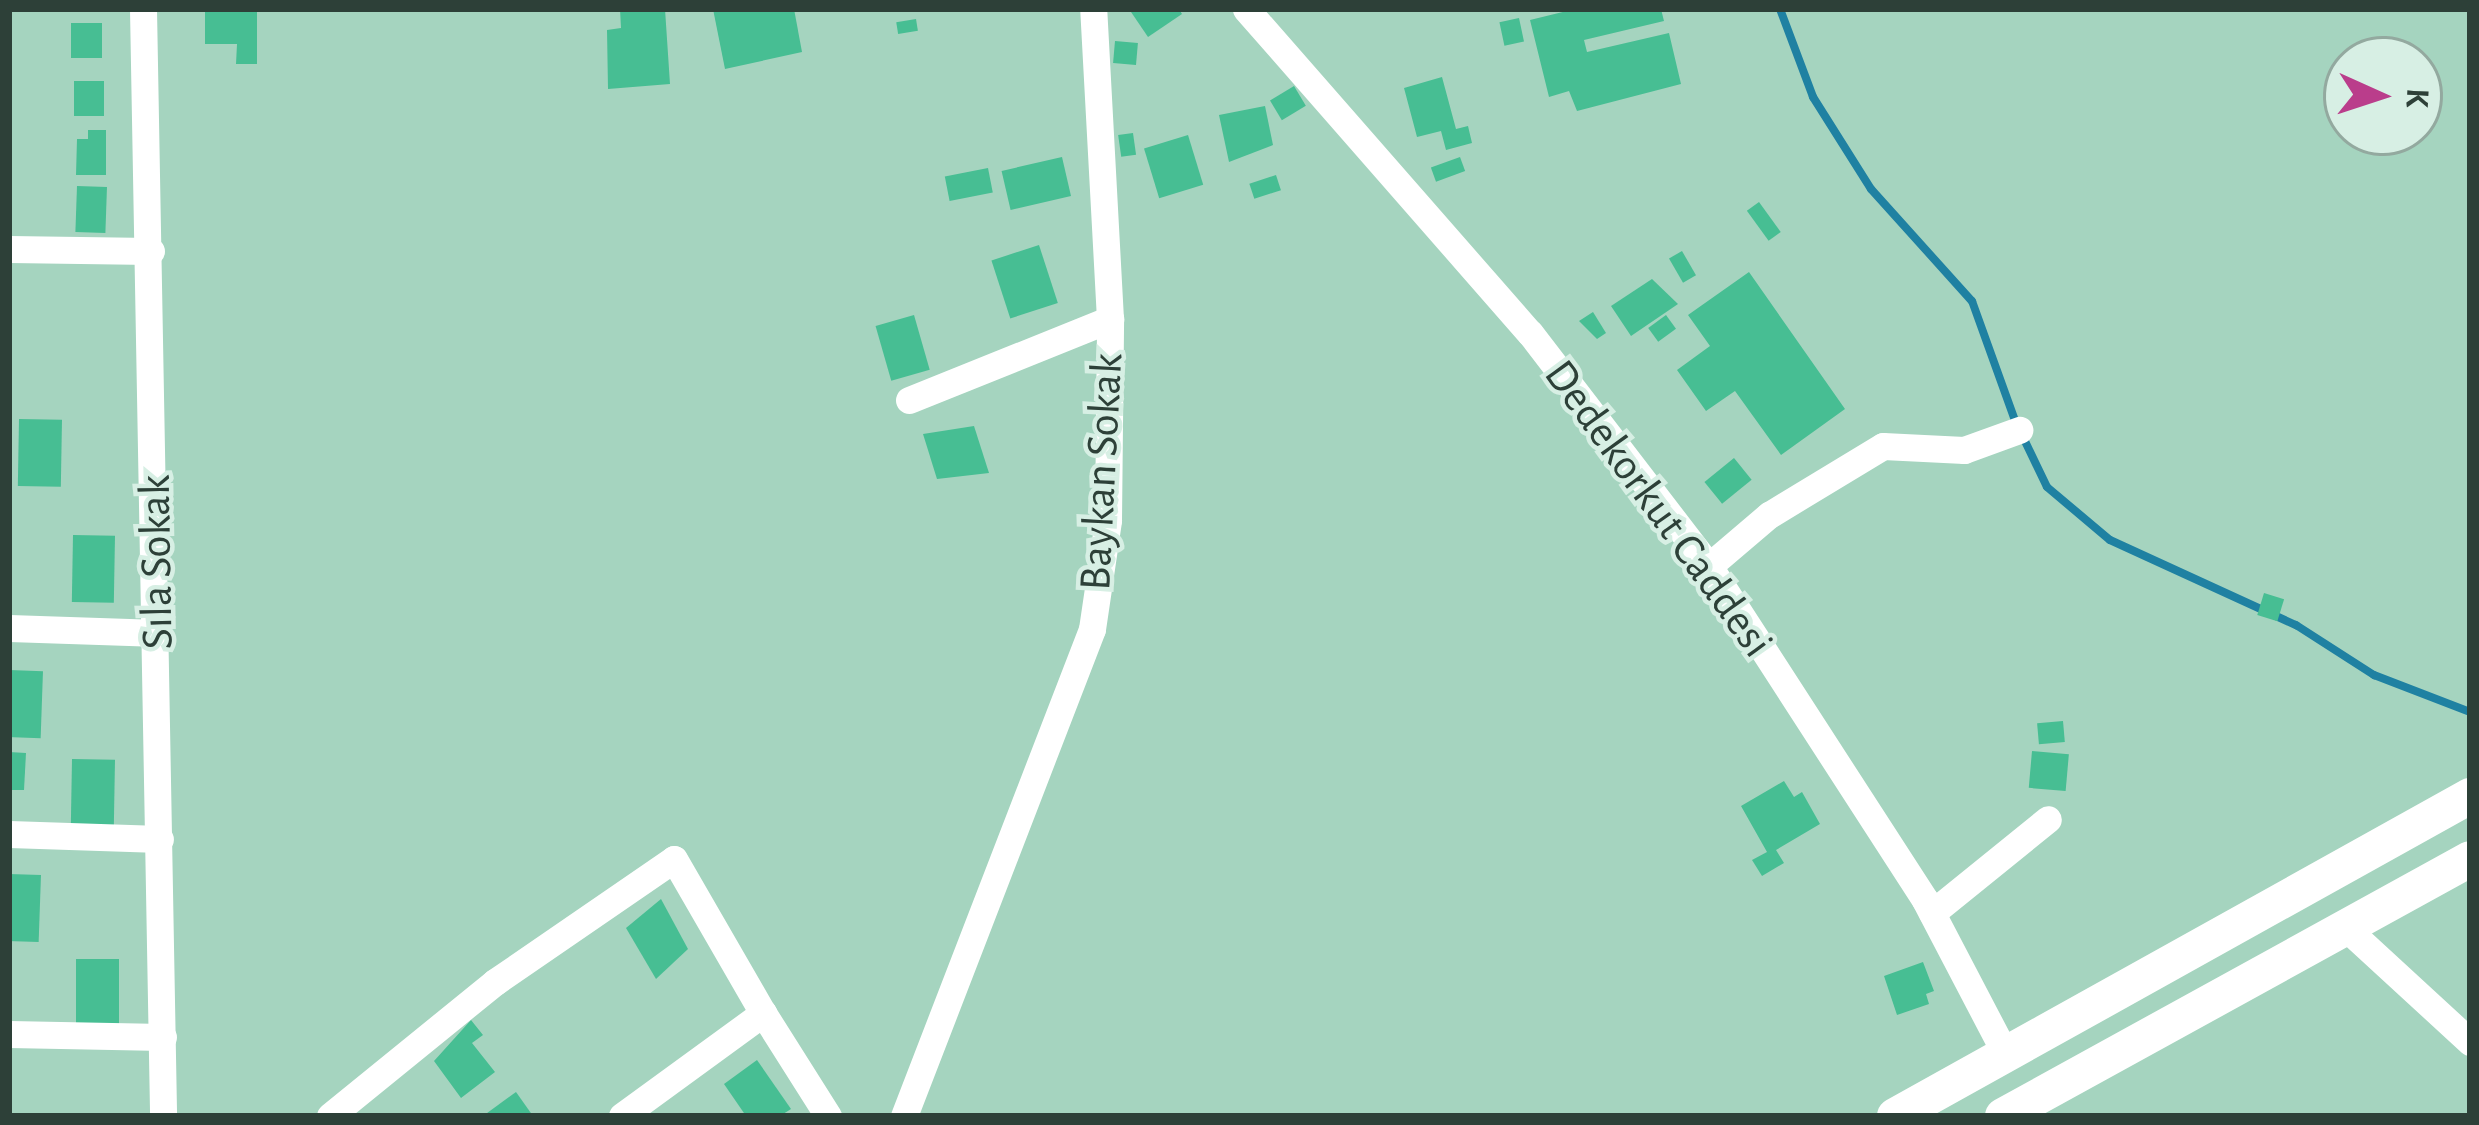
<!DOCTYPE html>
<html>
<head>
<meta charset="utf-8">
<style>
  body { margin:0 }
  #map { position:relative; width:2479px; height:1125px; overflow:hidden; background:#a5d4bf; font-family:"Alegreya Sans",sans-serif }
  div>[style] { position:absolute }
  .stream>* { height:8px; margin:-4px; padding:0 4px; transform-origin:4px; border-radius:4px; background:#1f81a2 }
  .building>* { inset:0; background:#47be93; transform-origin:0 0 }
  .minor>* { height:27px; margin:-13.5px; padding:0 13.5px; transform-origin:13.5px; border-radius:13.5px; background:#fff }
  .major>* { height:36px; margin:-18px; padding:0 18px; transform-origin:18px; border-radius:18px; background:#fff }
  span { translate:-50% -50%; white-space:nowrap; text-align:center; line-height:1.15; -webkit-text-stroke:9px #d7efe4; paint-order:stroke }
  .street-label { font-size:45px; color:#2d4038 }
  .frame { position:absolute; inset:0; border:12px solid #2d4038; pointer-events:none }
  .north { position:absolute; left:2323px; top:36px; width:120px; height:120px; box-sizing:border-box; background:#d7efe4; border:3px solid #93a99f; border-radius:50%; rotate:93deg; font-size:33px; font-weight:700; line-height:48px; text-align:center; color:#2d4038 }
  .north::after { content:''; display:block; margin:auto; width:42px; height:54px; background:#ba3d8b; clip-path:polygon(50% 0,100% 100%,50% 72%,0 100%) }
</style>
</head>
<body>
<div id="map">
  <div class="stream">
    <i style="left:1780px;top:9px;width:94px;rotate:69.4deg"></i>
    <i style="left:1813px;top:97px;width:109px;rotate:57.8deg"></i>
    <i style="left:1871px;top:189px;width:151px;rotate:48deg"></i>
    <i style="left:1972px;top:301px;width:130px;rotate:70.2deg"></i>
    <i style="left:2023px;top:437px;width:55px;rotate:64.4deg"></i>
    <i style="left:2047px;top:487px;width:82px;rotate:40.1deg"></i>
    <i style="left:2110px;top:540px;width:205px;rotate:24.6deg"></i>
    <i style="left:2296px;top:625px;width:93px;rotate:32.7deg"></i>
    <i style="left:2374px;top:675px;width:103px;rotate:21.1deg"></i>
  </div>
  <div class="building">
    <i style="clip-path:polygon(205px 9px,257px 9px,257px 64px,236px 64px,237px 44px,205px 44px)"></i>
    <i style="clip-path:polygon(620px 9px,665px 9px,670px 84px,608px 89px,607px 30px,621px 28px)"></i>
    <i style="clip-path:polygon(713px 9px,794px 9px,802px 52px,725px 69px)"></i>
    <i style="clip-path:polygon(1129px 9px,1179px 9px,1182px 14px,1148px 37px)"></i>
    <i style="clip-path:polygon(1575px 9px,1661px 9px,1664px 21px,1584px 40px,1587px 52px,1669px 33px,1681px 84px,1577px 111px,1569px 91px,1549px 97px,1530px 20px)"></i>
    <i style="left:1519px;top:18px;width:24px;height:20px;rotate:78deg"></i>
    <i style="left:916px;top:19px;width:12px;height:20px;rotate:81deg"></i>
    <i style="left:71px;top:23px;width:31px;height:35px"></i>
    <i style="left:1115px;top:41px;width:23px;height:22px;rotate:5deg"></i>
    <i style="clip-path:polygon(1442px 77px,1456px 129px,1468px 126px,1472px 143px,1446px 150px,1441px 131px,1417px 137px,1404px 88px)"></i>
    <i style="left:74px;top:81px;width:30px;height:35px"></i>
    <i style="left:1294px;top:86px;width:23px;height:28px;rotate:59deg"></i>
    <i style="clip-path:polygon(1265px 106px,1273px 145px,1229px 162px,1219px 115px)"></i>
    <i style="clip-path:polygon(88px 130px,106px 130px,106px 175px,76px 175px,77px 139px,88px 139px)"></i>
    <i style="left:1133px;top:133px;width:22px;height:15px;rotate:82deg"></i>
    <i style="left:1188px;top:135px;width:52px;height:46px;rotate:73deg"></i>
    <i style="left:1062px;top:157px;width:40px;height:62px;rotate:77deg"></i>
    <i style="left:1460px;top:157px;width:15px;height:31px;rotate:70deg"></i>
    <i style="left:988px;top:168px;width:25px;height:44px;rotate:79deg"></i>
    <i style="left:1276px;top:175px;width:16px;height:28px;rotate:72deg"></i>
    <i style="left:77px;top:186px;width:30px;height:46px;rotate:2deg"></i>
    <i style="left:1759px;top:202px;width:37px;height:15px;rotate:54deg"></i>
    <i style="left:1039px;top:245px;width:61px;height:50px;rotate:72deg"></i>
    <i style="left:1682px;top:251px;width:28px;height:15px;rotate:60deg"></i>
    <i style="clip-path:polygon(1749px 272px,1845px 409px,1781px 455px,1735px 391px,1706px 411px,1677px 370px,1710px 346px,1688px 315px)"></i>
    <i style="clip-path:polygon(1652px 279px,1678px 304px,1631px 336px,1611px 306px)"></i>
    <i style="clip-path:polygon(1593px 312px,1606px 333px,1597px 339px,1579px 321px)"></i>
    <i style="left:914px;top:315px;width:57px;height:40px;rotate:74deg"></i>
    <i style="left:1666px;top:315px;width:17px;height:22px;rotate:54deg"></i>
    <i style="left:19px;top:419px;width:43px;height:67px;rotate:1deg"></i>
    <i style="clip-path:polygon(974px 426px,989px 473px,937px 479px,923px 434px)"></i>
    <i style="left:1734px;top:458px;width:28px;height:38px;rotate:51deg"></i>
    <i style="left:73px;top:535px;width:42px;height:67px;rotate:1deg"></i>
    <i style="left:2264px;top:593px;width:21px;height:23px;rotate:17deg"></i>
    <i style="left:9px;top:670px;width:34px;height:67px;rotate:2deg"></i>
    <i style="left:2063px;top:721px;width:21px;height:26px;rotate:85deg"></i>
    <i style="left:2032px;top:751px;width:37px;height:37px;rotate:5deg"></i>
    <i style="clip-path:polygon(9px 752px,26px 753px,24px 790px,9px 790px)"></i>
    <i style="left:72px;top:759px;width:43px;height:67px;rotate:1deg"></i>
    <i style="clip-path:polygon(1784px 781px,1794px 797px,1802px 792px,1820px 824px,1776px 850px,1784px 863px,1762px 876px,1752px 860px,1767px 852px,1741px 806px)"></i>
    <i style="left:9px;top:874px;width:32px;height:67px;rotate:2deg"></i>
    <i style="clip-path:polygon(661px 899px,688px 949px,656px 979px,626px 928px)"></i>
    <i style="left:76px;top:959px;width:43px;height:67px"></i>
    <i style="clip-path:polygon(1923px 962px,1934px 991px,1926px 994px,1929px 1004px,1897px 1015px,1884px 976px)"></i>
    <i style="clip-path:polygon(471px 1020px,483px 1035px,472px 1043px,495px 1072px,461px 1098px,434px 1061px)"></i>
    <i style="clip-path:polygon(757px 1060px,791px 1109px,780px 1116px,746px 1116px,724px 1084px)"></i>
    <i style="clip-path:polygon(516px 1092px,533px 1116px,483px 1116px)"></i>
  </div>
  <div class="minor">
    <i style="left:143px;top:9px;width:1107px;rotate:88.96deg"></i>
    <i style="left:1246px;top:9px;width:431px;rotate:48.8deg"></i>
    <i style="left:1530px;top:333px;width:294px;rotate:52.5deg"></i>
    <i style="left:1709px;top:566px;width:398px;rotate:57.1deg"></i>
    <i style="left:1925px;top:900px;width:175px;rotate:62.4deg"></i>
    <i style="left:9px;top:249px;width:142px;rotate:0.8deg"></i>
    <i style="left:909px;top:400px;width:217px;rotate:-21.9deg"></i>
    <i style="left:1709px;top:566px;width:79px;rotate:-40.4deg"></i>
    <i style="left:1769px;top:515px;width:133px;rotate:-31.2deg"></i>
    <i style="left:1883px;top:446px;width:81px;rotate:2.8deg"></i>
    <i style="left:1964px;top:450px;width:59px;rotate:-20deg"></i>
    <i style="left:9px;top:628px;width:150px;rotate:1.9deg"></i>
    <i style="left:9px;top:834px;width:151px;rotate:1.9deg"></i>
    <i style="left:1932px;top:913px;width:149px;rotate:-39deg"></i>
    <i style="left:2345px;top:927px;width:170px;rotate:42.6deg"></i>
    <i style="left:9px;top:1034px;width:154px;rotate:1.1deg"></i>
    <i style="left:330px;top:1116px;width:213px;rotate:-39.1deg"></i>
    <i style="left:495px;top:982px;width:217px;rotate:-34.5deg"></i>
    <i style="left:674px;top:859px;width:178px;rotate:60deg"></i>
    <i style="left:622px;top:1116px;width:175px;rotate:-36.1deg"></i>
    <i style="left:763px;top:1013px;width:122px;rotate:57.7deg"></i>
    <i style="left:904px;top:1116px;width:522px;rotate:-68.89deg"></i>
    <i style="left:1092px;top:629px;width:110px;rotate:-81.6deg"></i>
    <i style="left:1108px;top:520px;width:201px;rotate:-89.4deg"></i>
    <i style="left:1110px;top:319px;width:310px;rotate:-93.1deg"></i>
  </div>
  <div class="major">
    <i style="left:1895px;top:1116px;width:658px;rotate:-29.1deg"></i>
    <i style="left:2003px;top:1116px;width:533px;rotate:-28.82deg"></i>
  </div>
  <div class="street-label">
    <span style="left:1102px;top:472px;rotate:-87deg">Baykan Sokak</span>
    <span style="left:1658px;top:509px;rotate:54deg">Dedekorkut Caddesi</span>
    <span style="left:157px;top:562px;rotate:-91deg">Sıla Sokak</span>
  </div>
  <div class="frame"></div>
  <div class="north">K</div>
</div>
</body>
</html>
